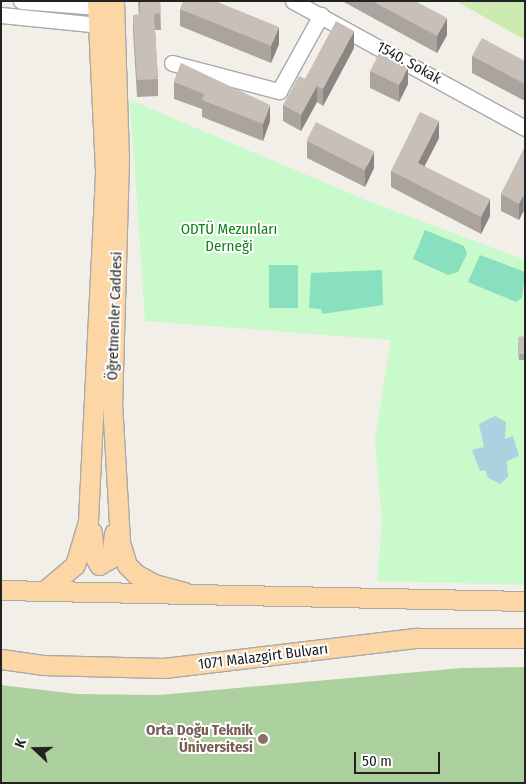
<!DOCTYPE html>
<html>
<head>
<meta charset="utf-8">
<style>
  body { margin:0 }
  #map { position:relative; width:526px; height:784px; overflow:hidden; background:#f2efe9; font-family:"Fira Sans Condensed",sans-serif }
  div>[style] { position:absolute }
  .grass>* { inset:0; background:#cdebb0 }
  .forest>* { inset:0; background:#add19e }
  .park>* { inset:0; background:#c8facc }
  .pitch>* { inset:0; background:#88e0be; transform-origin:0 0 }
  .water>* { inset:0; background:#aad3df }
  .roads { filter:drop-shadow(1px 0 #a9a9a9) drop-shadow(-1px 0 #a9a9a9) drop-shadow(0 1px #a9a9a9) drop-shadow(0 -1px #a9a9a9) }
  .minor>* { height:15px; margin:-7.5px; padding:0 7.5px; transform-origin:7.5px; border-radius:7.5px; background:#fff }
  .major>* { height:19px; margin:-9.5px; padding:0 9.5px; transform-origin:9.5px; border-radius:9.5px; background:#fcd6a4 }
  .wall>* { inset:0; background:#aba49e }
  .shaded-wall>* { inset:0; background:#8b8681 }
  .building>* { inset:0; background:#c7bfb8; transform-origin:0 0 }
  .dots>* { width:14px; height:14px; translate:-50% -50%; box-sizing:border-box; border:2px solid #fff; border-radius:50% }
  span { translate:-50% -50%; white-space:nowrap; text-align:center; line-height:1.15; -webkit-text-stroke:4px #fff; paint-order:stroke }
  .street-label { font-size:15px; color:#222 }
  .park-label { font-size:15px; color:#0c8416 }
  .education-label { font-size:15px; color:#785e54; font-weight:700 }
  .right { translate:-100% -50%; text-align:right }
  .frame { position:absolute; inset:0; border:2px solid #222; pointer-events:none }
  .north { position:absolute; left:10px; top:724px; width:50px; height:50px; -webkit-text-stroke:4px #fff; paint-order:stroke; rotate:291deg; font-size:14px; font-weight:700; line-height:20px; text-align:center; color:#222 }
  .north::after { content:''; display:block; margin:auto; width:18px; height:22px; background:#222; clip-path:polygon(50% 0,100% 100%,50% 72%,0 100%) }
  .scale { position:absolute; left:354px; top:752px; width:86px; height:22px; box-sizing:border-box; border:2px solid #222; border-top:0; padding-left:6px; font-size:15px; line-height:18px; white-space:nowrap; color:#222; -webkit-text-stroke:4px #fff; paint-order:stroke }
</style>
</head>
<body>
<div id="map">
  <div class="grass">
    <i style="clip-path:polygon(456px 1px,525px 1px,525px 40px)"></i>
  </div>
  <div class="forest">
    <i style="clip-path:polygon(525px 667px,525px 783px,1px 783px,1px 685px,77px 694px,159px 695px,462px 668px)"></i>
  </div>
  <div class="park">
    <i style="clip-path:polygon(130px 100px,368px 201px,525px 260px,525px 585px,377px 581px,382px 522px,375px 438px,391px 340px,145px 321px)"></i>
  </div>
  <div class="pitch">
    <i style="clip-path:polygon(425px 230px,464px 246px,467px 254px,458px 272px,448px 275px,413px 259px)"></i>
    <i style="clip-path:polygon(480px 255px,525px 272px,522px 298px,516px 302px,468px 282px)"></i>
    <i style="left:298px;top:265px;width:43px;height:29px;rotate:90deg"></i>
    <i style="clip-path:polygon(382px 270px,383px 305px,322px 314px,321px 309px,309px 308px,311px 273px)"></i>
  </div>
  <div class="water">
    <i style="clip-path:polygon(495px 416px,506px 422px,505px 439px,513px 436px,519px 456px,507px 461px,508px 477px,500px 484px,487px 477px,486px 470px,480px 471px,472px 450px,484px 447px,479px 424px)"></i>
  </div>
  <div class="roads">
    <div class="minor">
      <i style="left:21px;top:1px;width:77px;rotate:4.5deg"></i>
      <i style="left:293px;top:1px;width:264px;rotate:28.7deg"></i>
      <i style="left:1px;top:15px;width:100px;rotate:5.8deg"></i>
      <i style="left:172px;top:63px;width:111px;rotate:14.7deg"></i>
      <i style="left:279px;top:91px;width:87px;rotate:-61.1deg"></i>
    </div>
    <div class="major">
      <i style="left:114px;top:1px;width:157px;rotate:88.2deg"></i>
      <i style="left:119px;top:158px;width:244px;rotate:91.6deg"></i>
      <i style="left:112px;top:402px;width:140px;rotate:86.7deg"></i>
      <i style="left:120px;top:542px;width:24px;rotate:73deg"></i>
      <i style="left:127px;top:565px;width:13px;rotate:45deg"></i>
      <i style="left:136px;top:574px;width:21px;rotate:29deg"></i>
      <i style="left:154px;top:584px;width:31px;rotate:15deg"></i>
      <i style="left:92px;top:532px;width:24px;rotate:85deg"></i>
      <i style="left:94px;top:556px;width:10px;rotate:61deg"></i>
      <i style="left:99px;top:565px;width:14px;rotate:-30deg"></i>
      <i style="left:111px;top:558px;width:25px;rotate:-83deg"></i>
      <i style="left:1px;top:590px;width:524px;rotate:1.2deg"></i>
      <i style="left:44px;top:591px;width:40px;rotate:-40deg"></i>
      <i style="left:75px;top:565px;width:46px;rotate:-73.5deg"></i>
      <i style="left:88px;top:521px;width:350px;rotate:-87.2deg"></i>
      <i style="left:105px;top:171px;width:170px;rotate:-92.7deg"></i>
      <i style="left:1px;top:659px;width:42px;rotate:8.1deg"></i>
      <i style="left:43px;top:665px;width:121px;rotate:1.4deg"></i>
      <i style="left:164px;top:668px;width:255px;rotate:-6.8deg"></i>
      <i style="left:417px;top:638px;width:108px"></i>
    </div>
  </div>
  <div class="wall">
    <i style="clip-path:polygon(138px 1px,160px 1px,161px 30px,155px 30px,158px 79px,158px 96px,137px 97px,133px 32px,133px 15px,139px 15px)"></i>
    <i style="clip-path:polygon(342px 1px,415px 1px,447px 35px,437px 53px)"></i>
    <i style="clip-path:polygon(180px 9px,279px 44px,271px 63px,180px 26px)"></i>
    <i style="clip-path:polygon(354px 48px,323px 106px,317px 102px,301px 131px,283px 121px,283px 105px,305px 79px)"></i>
    <i style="clip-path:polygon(472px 56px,525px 61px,525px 101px,472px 73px)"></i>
    <i style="clip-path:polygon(181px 63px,270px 121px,263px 141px,202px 117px,202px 109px,174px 99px,174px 82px)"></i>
    <i style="clip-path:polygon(370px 71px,408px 84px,399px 102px,370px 88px)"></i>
    <i style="clip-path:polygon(439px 138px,424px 166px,490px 216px,481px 234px,391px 187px,391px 171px)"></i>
    <i style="clip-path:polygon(307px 141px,374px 168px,365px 187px,307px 158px)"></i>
    <i style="clip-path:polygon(525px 147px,525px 213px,523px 212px,519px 220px,501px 211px,501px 194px)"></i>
    <i style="clip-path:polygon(525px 336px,525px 360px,519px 360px,518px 343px)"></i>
  </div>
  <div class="shaded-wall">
    <i style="clip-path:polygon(447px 18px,447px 35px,437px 53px,437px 36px)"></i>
    <i style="clip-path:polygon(279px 27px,279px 44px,271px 63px,271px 46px)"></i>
    <i style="clip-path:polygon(354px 31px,354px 48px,323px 106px,323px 89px)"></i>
    <i style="clip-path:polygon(408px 67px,408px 84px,399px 102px,399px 86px)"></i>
    <i style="clip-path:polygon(317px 86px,317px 102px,301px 131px,301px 115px)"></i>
    <i style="clip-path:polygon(270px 105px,270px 121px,263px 141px,263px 124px)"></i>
    <i style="clip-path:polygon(439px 121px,439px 138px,418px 179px,418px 163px)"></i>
    <i style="clip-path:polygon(374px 152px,374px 168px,365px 187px,365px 170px)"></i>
    <i style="clip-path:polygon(523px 196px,523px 212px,519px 220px,519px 204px)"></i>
    <i style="clip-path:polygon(490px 199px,490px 216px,481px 234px,481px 217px)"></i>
  </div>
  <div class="building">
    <i style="clip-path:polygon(140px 1px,160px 1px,161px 13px,154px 14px,158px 79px,137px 80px,133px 15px,140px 14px)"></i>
    <i style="clip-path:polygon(183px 1px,215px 1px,279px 27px,271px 46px,180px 9px)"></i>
    <i style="clip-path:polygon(372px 1px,415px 1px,447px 18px,437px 36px)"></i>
    <i style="clip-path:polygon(336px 21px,354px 31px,323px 89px,317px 86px,301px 115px,283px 105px,299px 76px,305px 79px)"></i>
    <i style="clip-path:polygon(482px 38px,525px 61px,525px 84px,472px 56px)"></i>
    <i style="left:379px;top:53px;width:32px;height:20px;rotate:26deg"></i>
    <i style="clip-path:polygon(181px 63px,270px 105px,263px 124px,202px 100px,204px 94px,174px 82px)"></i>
    <i style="clip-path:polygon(420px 112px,439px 121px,418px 163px,490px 199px,481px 217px,391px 171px)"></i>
    <i style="left:316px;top:122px;width:65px;height:21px;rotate:27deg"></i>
    <i style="clip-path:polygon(525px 147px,525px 197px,523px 196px,519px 204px,501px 194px)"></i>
    <i style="clip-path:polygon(525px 336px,525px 354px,519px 354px,518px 337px)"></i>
  </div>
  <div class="dots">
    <i style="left:263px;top:739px;background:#8d6e63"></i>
  </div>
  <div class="street-label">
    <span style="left:409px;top:63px;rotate:29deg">1540. Sokak</span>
    <span style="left:115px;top:316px;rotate:-88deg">Öğretmenler Caddesi</span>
    <span style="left:263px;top:657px;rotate:-7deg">1071 Malazgirt Bulvarı</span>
  </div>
  <div class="park-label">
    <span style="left:229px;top:238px">ODTÜ Mezunları<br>Derneği</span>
  </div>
  <div class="education-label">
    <span class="right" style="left:253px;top:739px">Orta Doğu Teknik<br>Üniversitesi</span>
  </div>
  <div class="frame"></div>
  <div class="north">K</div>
  <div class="scale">50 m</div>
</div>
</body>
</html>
